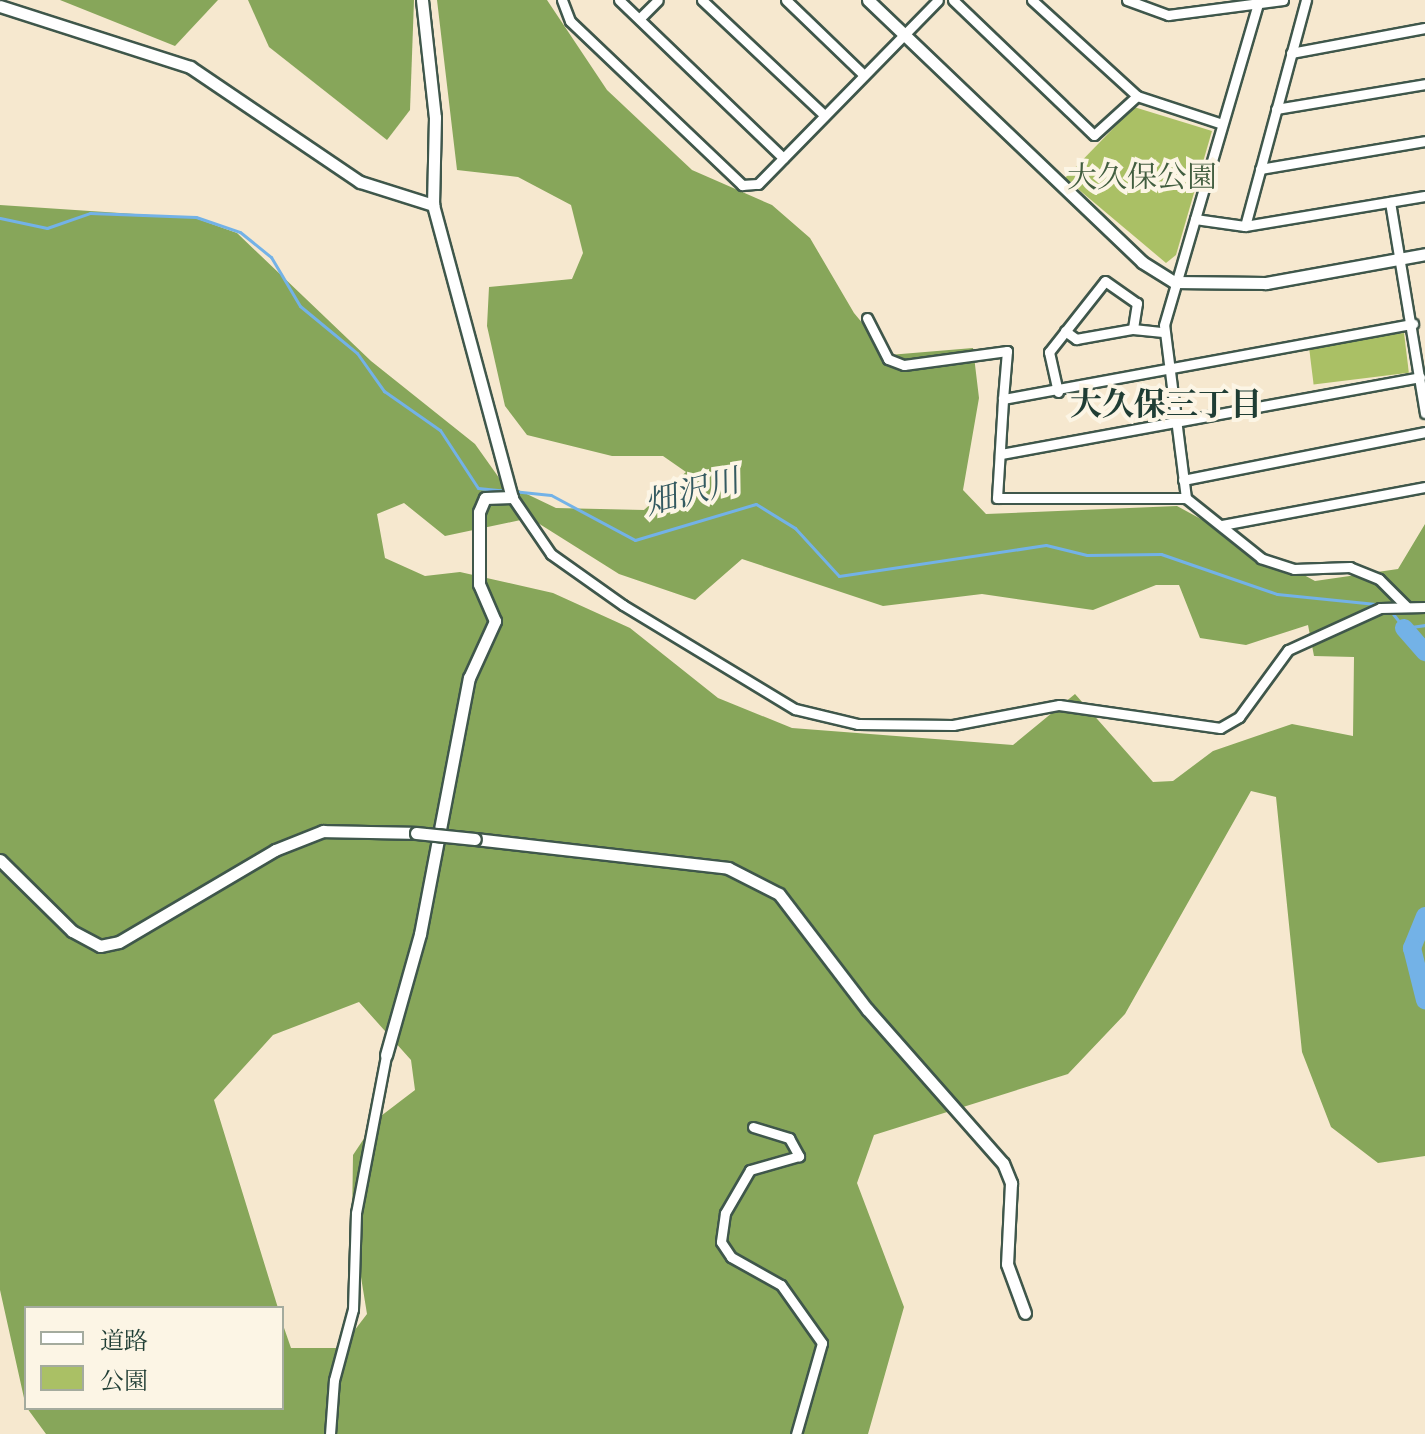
<!DOCTYPE html>
<html>
<head>
<meta charset="utf-8">
<style>
  body { margin:0 }
  #map { position:relative; width:1425px; height:1434px; overflow:hidden; background:#f6e8cf; font-family:"IM FELL Great Primer","Noto Serif JP",serif }
  div>[style] { position:absolute }
  .green>* { inset:0; background:#aac065; transform-origin:0 0 }
  .forest>* { inset:0; background:#87a65a }
  .stream>* { height:3px; margin:-1.5px; padding:0 1.5px; transform-origin:1.5px; border-radius:1.5px; background:#73b2e7 }
  .river>* { height:18px; margin:-9px; padding:0 9px; transform-origin:9px; border-radius:9px; background:#73b2e7 }
  .roads { filter:drop-shadow(2px 0 #3f574b) drop-shadow(-2px 0 #3f574b) drop-shadow(0 2px #3f574b) drop-shadow(0 -2px #3f574b) }
  .minor>* { height:9px; margin:-4.5px; padding:0 4.5px; transform-origin:4.5px; border-radius:4.5px; background:#fff }
  .tertiary>* { height:11px; margin:-5.5px; padding:0 5.5px; transform-origin:5.5px; border-radius:5.5px; background:#fff }
  .bridges { filter:drop-shadow(2px 0 #3f574b) drop-shadow(-2px 0 #3f574b) drop-shadow(0 2px #3f574b) drop-shadow(0 -2px #3f574b) }
  .tertiary-bridge>* { height:11px; margin:-5.5px; padding:0 5.5px; transform-origin:5.5px; border-radius:5.5px; background:#fff }
  span { translate:-50% -50%; white-space:nowrap; text-align:center; line-height:1.15; -webkit-text-stroke:8px #fcf5e5; paint-order:stroke }
  .park-label { font-size:30px; color:#425e40 }
  .neighbourhood-label { font-size:32px; color:#1f3d34; font-weight:700 }
  .water-label { font-size:32px; color:#345a61; font-style:italic }
  .legend { position:absolute; left:24px; top:1306px; width:260px; height:104px; box-sizing:border-box; background:#fcf5e5; border:2px solid #a4ab9e; margin:0; padding:10px 14px; list-style:none; font-size:24px; color:#1f3d34 }
  .legend li { display:flex; align-items:center; gap:16px; height:40px }
  .legend b { width:40px; border:2px solid #a4ab9e }
</style>
</head>
<body>
<div id="map">
  <div class="green">
    <i style="clip-path:polygon(1134px 107px,1212px 131px,1176px 255px,1166px 263px,1065px 178px)"></i>
    <i style="left:1404px;top:333px;width:40px;height:96px;rotate:83deg"></i>
  </div>
  <div class="forest">
    <i style="clip-path:polygon(60px 0,218px 0,175px 46px)"></i>
    <i style="clip-path:polygon(248px 0,414px 0,410px 110px,387px 140px,269px 47px)"></i>
    <i style="clip-path:polygon(evenodd,437px 0,547px 0,607px 90px,692px 170px,772px 205px,810px 238px,854px 313px,889px 355px,973px 348px,979px 398px,963px 490px,986px 514px,1177px 506px,1315px 581px,1398px 569px,1425px 524px,1425px 1156px,1378px 1163px,1331px 1127px,1302px 1052px,1276px 797px,1251px 791px,1125px 1014px,1068px 1074px,874px 1135px,857px 1183px,904px 1307px,868px 1434px,46px 1434px,27px 1408px,282px 1408px,282px 1322px,291px 1348px,341px 1348px,367px 1314px,352px 1222px,353px 1155px,377px 1119px,415px 1090px,411px 1060px,359px 1002px,273px 1035px,214px 1100px,278px 1308px,26px 1308px,26px 1407px,0 1290px,0 205px,195px 218px,237px 233px,371px 361px,475px 444px,502px 482px,556px 508px,644px 510px,686px 472px,663px 456px,612px 456px,527px 435px,505px 406px,487px 326px,489px 287px,572px 279px,583px 253px,571px 205px,518px 177px,457px 170px,437px 0,404px 503px,445px 536px,530px 518px,619px 574px,695px 600px,742px 559px,883px 606px,982px 594px,1093px 610px,1156px 585px,1179px 585px,1200px 638px,1246px 645px,1308px 625px,1314px 656px,1354px 657px,1353px 736px,1292px 724px,1213px 751px,1173px 781px,1153px 782px,1075px 694px,1013px 745px,792px 728px,718px 698px,630px 628px,553px 593px,460px 572px,425px 576px,385px 558px,377px 514px,404px 503px)"></i>
  </div>
  <div class="stream">
    <i style="left:0;top:218px;width:48px;rotate:12deg"></i>
    <i style="left:47px;top:228px;width:46px;rotate:-19.2deg"></i>
    <i style="left:90px;top:213px;width:106px;rotate:2.2deg"></i>
    <i style="left:196px;top:217px;width:46px;rotate:18.8deg"></i>
    <i style="left:240px;top:232px;width:40px;rotate:39deg"></i>
    <i style="left:271px;top:257px;width:57px;rotate:59.4deg"></i>
    <i style="left:300px;top:306px;width:74px;rotate:39.5deg"></i>
    <i style="left:357px;top:353px;width:47px;rotate:54.6deg"></i>
    <i style="left:384px;top:391px;width:68px;rotate:34.9deg"></i>
    <i style="left:440px;top:430px;width:69px;rotate:56.8deg"></i>
    <i style="left:478px;top:488px;width:27px;rotate:6deg"></i>
    <i style="left:512px;top:491px;width:39px;rotate:6deg"></i>
    <i style="left:551px;top:495px;width:95px;rotate:28.2deg"></i>
    <i style="left:635px;top:540px;width:126px;rotate:-16.6deg"></i>
    <i style="left:756px;top:504px;width:46px;rotate:31.6deg"></i>
    <i style="left:795px;top:528px;width:65px;rotate:47.5deg"></i>
    <i style="left:839px;top:576px;width:209px;rotate:-8.5deg"></i>
    <i style="left:1046px;top:545px;width:42px;rotate:13.7deg"></i>
    <i style="left:1087px;top:555px;width:74px;rotate:-0.8deg"></i>
    <i style="left:1161px;top:554px;width:123px;rotate:19deg"></i>
    <i style="left:1277px;top:594px;width:109px;rotate:5.8deg"></i>
    <i style="left:1390px;top:610px;width:23px;rotate:52deg"></i>
    <i style="left:1404px;top:628px;width:21px;rotate:-8deg"></i>
  </div>
  <div class="river">
    <i style="left:1404px;top:628px;width:32px;rotate:49deg"></i>
    <i style="left:1425px;top:916px;width:35px;rotate:112deg"></i>
    <i style="left:1412px;top:948px;width:54px;rotate:76deg"></i>
  </div>
  <div class="roads">
    <div class="minor">
      <i style="left:562px;top:0;width:22px;rotate:69deg"></i>
      <i style="left:570px;top:21px;width:238px;rotate:43.6deg"></i>
      <i style="left:742px;top:185px;width:16px;rotate:-4deg"></i>
      <i style="left:758px;top:184px;width:257px;rotate:-45.6deg"></i>
      <i style="left:619px;top:0;width:228px;rotate:43.9deg"></i>
      <i style="left:702px;top:0;width:166px;rotate:43.3deg"></i>
      <i style="left:786px;top:0;width:108px;rotate:43.9deg"></i>
      <i style="left:953px;top:0;width:195px;rotate:43.8deg"></i>
      <i style="left:1094px;top:135px;width:58px;rotate:-42.2deg"></i>
      <i style="left:1032px;top:0;width:142px;rotate:42.4deg"></i>
      <i style="left:1137px;top:96px;width:89px;rotate:18.2deg"></i>
      <i style="left:1127px;top:0;width:44px;rotate:20.1deg"></i>
      <i style="left:1168px;top:15px;width:116px;rotate:-7.4deg"></i>
      <i style="left:640px;top:18px;width:25px;rotate:-45deg"></i>
      <i style="left:1291px;top:53px;width:136px;rotate:-10.6deg"></i>
      <i style="left:1276px;top:109px;width:151px;rotate:-9.5deg"></i>
      <i style="left:1260px;top:169px;width:167px;rotate:-9.6deg"></i>
      <i style="left:1390px;top:202px;width:214px;rotate:80.6deg"></i>
      <i style="left:1195px;top:219px;width:50px;rotate:8deg"></i>
      <i style="left:1245px;top:226px;width:182px;rotate:-9.5deg"></i>
      <i style="left:1245px;top:226px;width:234px;rotate:-74.9deg"></i>
      <i style="left:867px;top:318px;width:46px;rotate:62.9deg"></i>
      <i style="left:888px;top:359px;width:17px;rotate:21deg"></i>
      <i style="left:904px;top:365px;width:104px;rotate:-7.7deg"></i>
      <i style="left:1007px;top:351px;width:48px;rotate:94.8deg"></i>
      <i style="left:1065px;top:331px;width:14px;rotate:36deg"></i>
      <i style="left:1076px;top:339px;width:58px;rotate:-10deg"></i>
      <i style="left:1058px;top:392px;width:41px;rotate:-102.7deg"></i>
      <i style="left:1049px;top:352px;width:90px;rotate:-51.7deg"></i>
      <i style="left:1105px;top:281px;width:39px;rotate:35deg"></i>
      <i style="left:1137px;top:303px;width:26px;rotate:99deg"></i>
      <i style="left:1133px;top:329px;width:30px;rotate:6deg"></i>
      <i style="left:1001px;top:454px;width:426px;rotate:-10.4deg"></i>
      <i style="left:1183px;top:480px;width:247px;rotate:-11.2deg"></i>
      <i style="left:512px;top:497px;width:69px;rotate:55.6deg"></i>
      <i style="left:551px;top:554px;width:88px;rotate:35.3deg"></i>
      <i style="left:623px;top:605px;width:201px;rotate:31.2deg"></i>
      <i style="left:795px;top:709px;width:65px;rotate:13.4deg"></i>
      <i style="left:858px;top:724px;width:95px;rotate:0.6deg"></i>
      <i style="left:953px;top:725px;width:108px;rotate:-10.7deg"></i>
      <i style="left:1059px;top:705px;width:163px;rotate:8.1deg"></i>
      <i style="left:1220px;top:728px;width:22px;rotate:-30deg"></i>
      <i style="left:1239px;top:717px;width:83px;rotate:-53.8deg"></i>
      <i style="left:1288px;top:650px;width:101px;rotate:-24.5deg"></i>
      <i style="left:1380px;top:608px;width:45px;rotate:-1.3deg"></i>
      <i style="left:1186px;top:498px;width:174px;rotate:-97.2deg"></i>
      <i style="left:1164px;top:325px;width:339px;rotate:-73.7deg"></i>
      <i style="left:1222px;top:525px;width:207px;rotate:-10.6deg"></i>
      <i style="left:1406px;top:606px;width:38px;rotate:-135deg"></i>
      <i style="left:1379px;top:579px;width:31px;rotate:-158deg"></i>
      <i style="left:1350px;top:567px;width:56px;rotate:178deg"></i>
      <i style="left:1294px;top:569px;width:35px;rotate:-162deg"></i>
      <i style="left:1261px;top:558px;width:96px;rotate:-141.3deg"></i>
      <i style="left:1186px;top:498px;width:189px;rotate:180deg"></i>
      <i style="left:997px;top:498px;width:99px;rotate:-86.5deg"></i>
      <i style="left:1003px;top:399px;width:417px;rotate:-10.4deg"></i>
      <i style="left:753px;top:1127px;width:38px;rotate:17deg"></i>
      <i style="left:789px;top:1138px;width:21px;rotate:61deg"></i>
      <i style="left:799px;top:1156px;width:51px;rotate:164.1deg"></i>
      <i style="left:750px;top:1170px;width:50px;rotate:120.2deg"></i>
      <i style="left:725px;top:1213px;width:29px;rotate:98deg"></i>
      <i style="left:721px;top:1242px;width:18px;rotate:56deg"></i>
      <i style="left:731px;top:1257px;width:57px;rotate:29.2deg"></i>
      <i style="left:781px;top:1285px;width:71px;rotate:54.7deg"></i>
      <i style="left:822px;top:1343px;width:95px;rotate:105.9deg"></i>
      <i style="left:330px;top:1434px;width:54px;rotate:-85.8deg"></i>
      <i style="left:334px;top:1380px;width:73px;rotate:-75deg"></i>
      <i style="left:353px;top:1309px;width:96px;rotate:-88.2deg"></i>
      <i style="left:356px;top:1213px;width:161px;rotate:-79.2deg"></i>
    </div>
    <div class="tertiary">
      <i style="left:422px;top:0;width:118px;rotate:83.7deg"></i>
      <i style="left:435px;top:117px;width:88px;rotate:91.3deg"></i>
      <i style="left:433px;top:205px;width:302px;rotate:74.9deg"></i>
      <i style="left:868px;top:0;width:379px;rotate:43.7deg"></i>
      <i style="left:1142px;top:262px;width:38px;rotate:32deg"></i>
      <i style="left:1174px;top:282px;width:92px;rotate:0.6deg"></i>
      <i style="left:1266px;top:283px;width:162px;rotate:-10.3deg"></i>
      <i style="left:0;top:6px;width:200px;rotate:17.8deg"></i>
      <i style="left:190px;top:67px;width:205px;rotate:34.1deg"></i>
      <i style="left:360px;top:182px;width:77px;rotate:17.5deg"></i>
      <i style="left:475px;top:839px;width:255px;rotate:6.5deg"></i>
      <i style="left:728px;top:868px;width:57px;rotate:27deg"></i>
      <i style="left:779px;top:894px;width:145px;rotate:52.6deg"></i>
      <i style="left:867px;top:1009px;width:205px;rotate:48.6deg"></i>
      <i style="left:1003px;top:1163px;width:22px;rotate:68deg"></i>
      <i style="left:1011px;top:1183px;width:81px;rotate:92.8deg"></i>
      <i style="left:1007px;top:1264px;width:52px;rotate:69.8deg"></i>
      <i style="left:0;top:860px;width:101px;rotate:44.6deg"></i>
      <i style="left:72px;top:931px;width:32px;rotate:28deg"></i>
      <i style="left:100px;top:946px;width:19px;rotate:-12deg"></i>
      <i style="left:119px;top:942px;width:181px;rotate:-30.5deg"></i>
      <i style="left:275px;top:850px;width:52px;rotate:-21.6deg"></i>
      <i style="left:323px;top:831px;width:93px;rotate:1.2deg"></i>
      <i style="left:386px;top:1055px;width:126px;rotate:-74.3deg"></i>
      <i style="left:420px;top:934px;width:261px;rotate:-79.2deg"></i>
      <i style="left:469px;top:678px;width:63px;rotate:-65.5deg"></i>
      <i style="left:495px;top:621px;width:40px;rotate:-113.4deg"></i>
      <i style="left:479px;top:584px;width:72px;rotate:-90deg"></i>
      <i style="left:479px;top:512px;width:15px;rotate:-67deg"></i>
      <i style="left:485px;top:498px;width:27px;rotate:-2deg"></i>
    </div>
  </div>
  <div class="bridges">
    <div class="tertiary-bridge">
      <i style="left:416px;top:833px;width:59px;rotate:5.8deg"></i>
    </div>
  </div>
  <div class="park-label">
    <span style="left:1142px;top:177px">大久保公園</span>
  </div>
  <div class="neighbourhood-label">
    <span style="left:1166px;top:405px">大久保三丁目</span>
  </div>
  <div class="water-label">
    <span style="left:692px;top:493px;rotate:-15deg">畑沢川</span>
  </div>
  <ul class="legend">
  <li><b style="height:10px;background:#fff"></b>道路</li>
  <li><b style="height:22px;background:#aac065"></b>公園</li>
  </ul>
</div>
</body>
</html>
